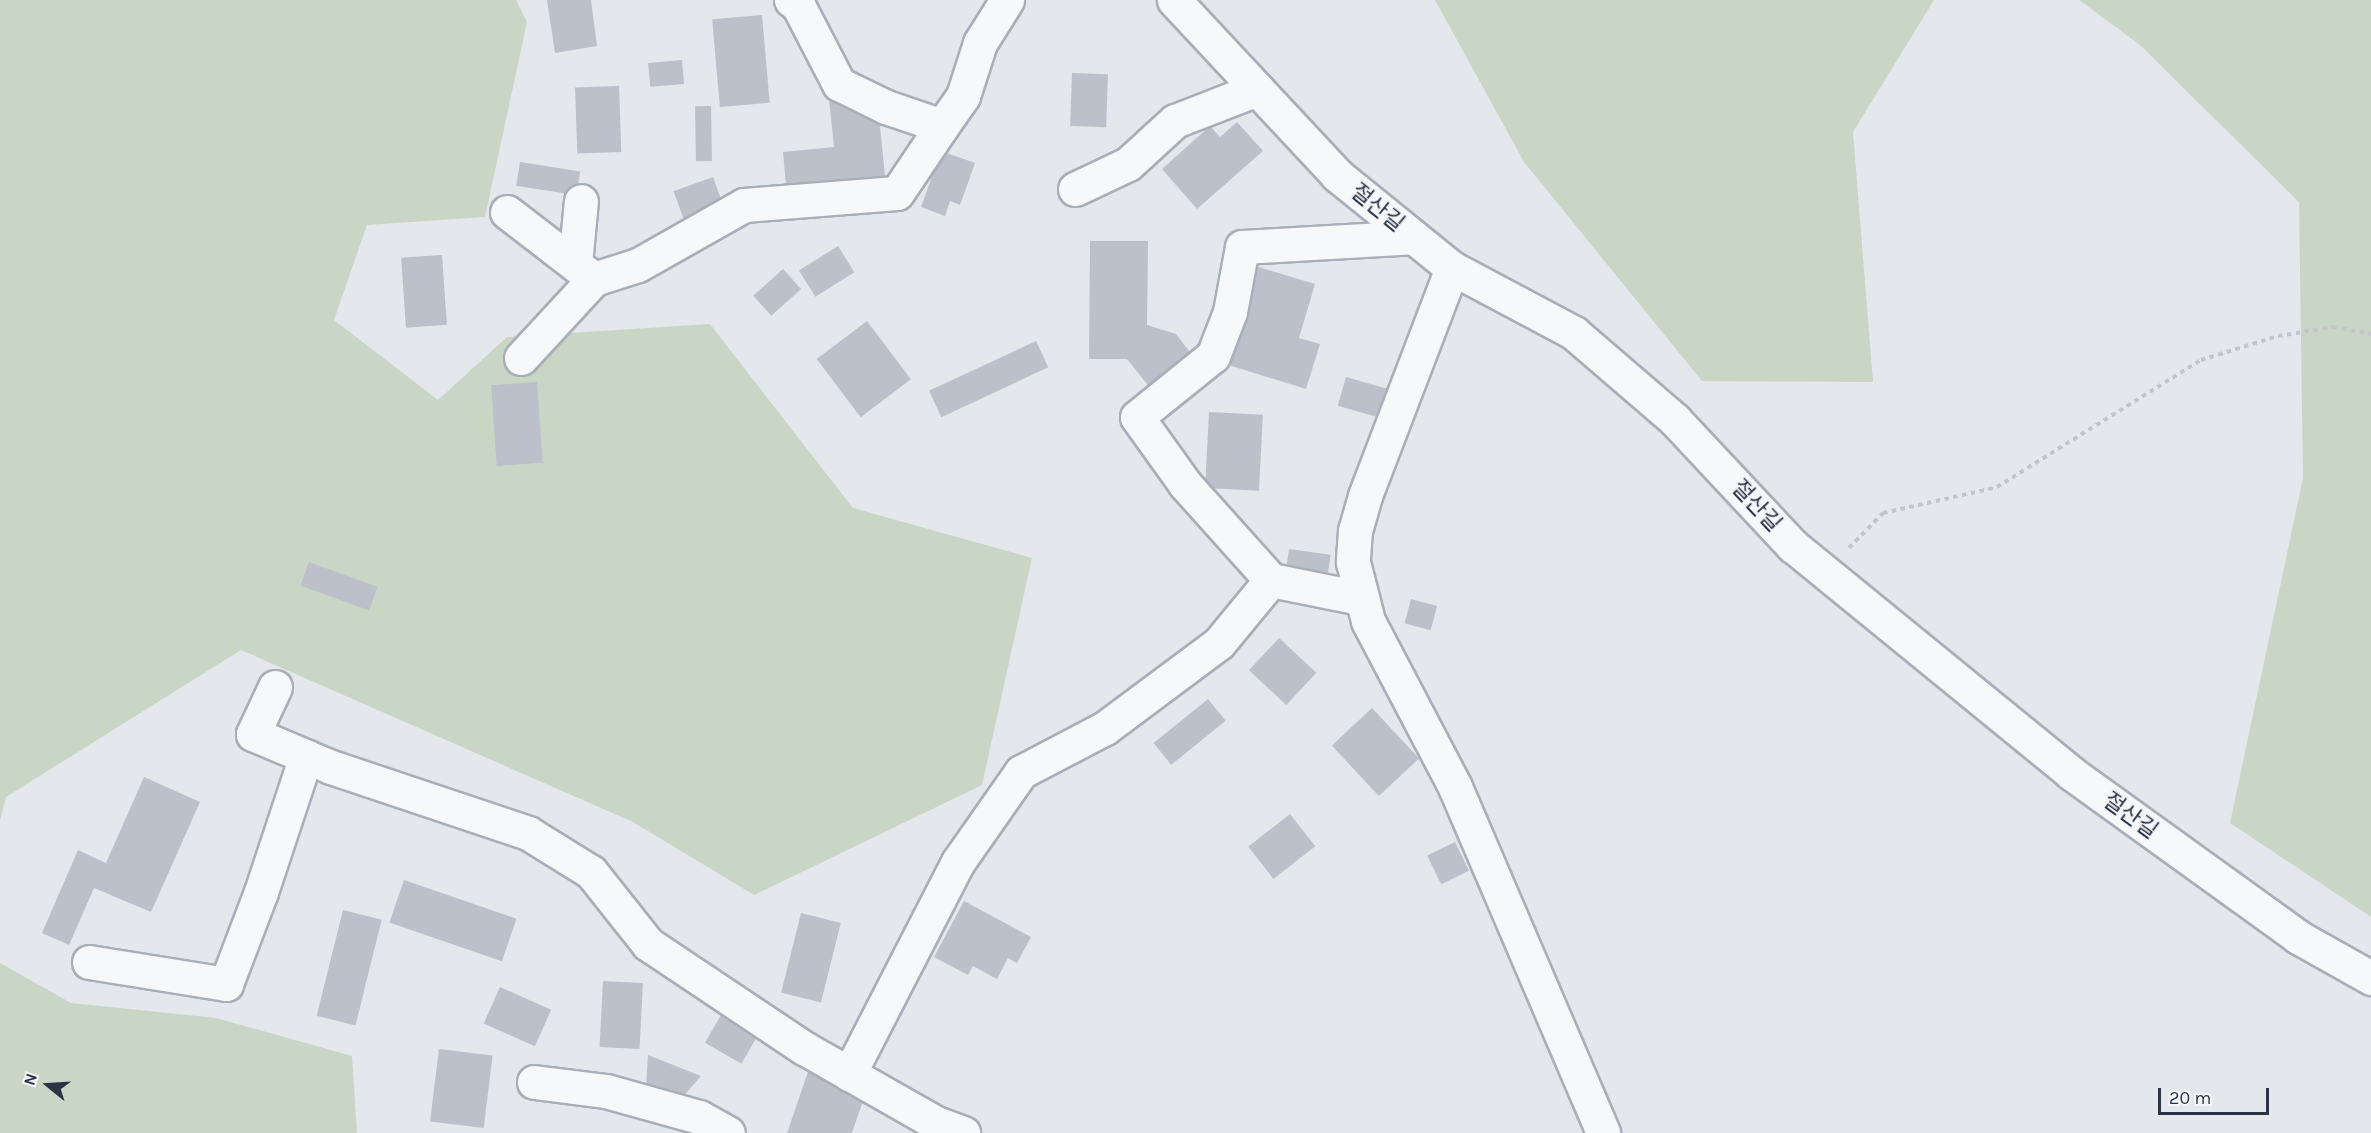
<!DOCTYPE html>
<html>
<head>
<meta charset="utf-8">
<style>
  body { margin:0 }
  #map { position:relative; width:2371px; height:1133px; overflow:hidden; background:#e4e7ec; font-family:Karla,"Noto Sans KR",sans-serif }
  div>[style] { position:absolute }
  .green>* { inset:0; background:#c9d6c5 }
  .building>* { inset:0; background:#bbc0ca; transform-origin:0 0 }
  .path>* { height:4px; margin-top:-2px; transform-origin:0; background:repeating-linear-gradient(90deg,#c2c5cb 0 4.5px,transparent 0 9px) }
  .roads { filter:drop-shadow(2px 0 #a9aeb7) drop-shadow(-2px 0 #a9aeb7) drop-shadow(0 2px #a9aeb7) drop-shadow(0 -2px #a9aeb7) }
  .minor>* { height:33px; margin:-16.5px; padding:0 16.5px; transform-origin:16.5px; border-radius:16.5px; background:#f7f8fa }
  span { translate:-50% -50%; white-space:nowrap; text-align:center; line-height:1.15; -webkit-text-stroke:4.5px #f4f6f9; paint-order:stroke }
  .street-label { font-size:22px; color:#2b3445 }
  .north { position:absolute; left:18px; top:1055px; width:60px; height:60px; -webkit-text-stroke:4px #f4f6f9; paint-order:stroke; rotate:288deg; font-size:16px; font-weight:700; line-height:24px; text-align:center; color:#2b3445 }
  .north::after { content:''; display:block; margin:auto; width:21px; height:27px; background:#2b3445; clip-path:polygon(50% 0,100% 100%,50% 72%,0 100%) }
  .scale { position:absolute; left:2158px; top:1088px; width:111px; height:27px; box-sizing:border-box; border:3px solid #2b3445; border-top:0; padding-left:8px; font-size:18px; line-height:21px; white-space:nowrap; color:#2b3445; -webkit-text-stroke:4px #f4f6f9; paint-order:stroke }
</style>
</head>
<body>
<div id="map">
  <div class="green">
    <i style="clip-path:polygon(0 0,516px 0,527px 22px,485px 217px,367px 225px,334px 320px,438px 400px,507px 337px,710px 324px,853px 508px,1032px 558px,982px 785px,754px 895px,633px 822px,241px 650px,6px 797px,0 820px)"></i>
    <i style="clip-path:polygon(1435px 0,1934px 0,1853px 132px,1873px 382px,1702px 381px,1524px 162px)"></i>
    <i style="clip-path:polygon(2079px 0,2371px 0,2371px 917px,2230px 823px,2303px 478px,2299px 202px,2140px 45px)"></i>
    <i style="clip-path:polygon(0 963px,71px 1003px,216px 1018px,352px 1056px,357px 1133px,0 1133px)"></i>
  </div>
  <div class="building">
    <i style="clip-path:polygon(547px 0,591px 0,597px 46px,555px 53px)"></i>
    <i style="left:762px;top:15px;width:88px;height:50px;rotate:85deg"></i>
    <i style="left:682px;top:60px;width:24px;height:34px;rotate:85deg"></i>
    <i style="left:1072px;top:73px;width:36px;height:53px;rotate:2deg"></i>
    <i style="left:619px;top:86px;width:66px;height:44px;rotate:88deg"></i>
    <i style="clip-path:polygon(829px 99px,879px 116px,886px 186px,787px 196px,783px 152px,834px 147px)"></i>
    <i style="left:711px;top:106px;width:55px;height:16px;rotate:89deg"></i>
    <i style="clip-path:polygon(1237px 122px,1263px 151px,1197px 209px,1162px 169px,1210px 126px,1220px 137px)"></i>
    <i style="clip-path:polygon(941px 151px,975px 163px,960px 205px,950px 201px,945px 216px,921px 207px)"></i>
    <i style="left:520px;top:162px;width:61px;height:24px;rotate:9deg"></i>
    <i style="left:713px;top:177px;width:29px;height:42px;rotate:70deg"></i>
    <i style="clip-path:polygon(1090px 241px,1148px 241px,1147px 325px,1176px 334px,1196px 360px,1155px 394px,1127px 359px,1089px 359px)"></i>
    <i style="left:838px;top:246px;width:31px;height:46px;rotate:58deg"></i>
    <i style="left:442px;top:255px;width:70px;height:41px;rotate:86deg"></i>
    <i style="clip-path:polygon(1252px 265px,1315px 284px,1299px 338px,1320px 344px,1306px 389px,1222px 363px)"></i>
    <i style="left:783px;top:269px;width:27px;height:40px;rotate:48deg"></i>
    <i style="left:867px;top:321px;width:73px;height:63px;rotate:53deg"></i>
    <i style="left:1036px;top:341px;width:29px;height:118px;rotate:65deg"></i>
    <i style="left:1346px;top:377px;width:50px;height:30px;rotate:16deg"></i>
    <i style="left:537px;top:382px;width:81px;height:46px;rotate:86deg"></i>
    <i style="left:1209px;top:412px;width:54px;height:76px;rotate:3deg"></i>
    <i style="left:1289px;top:549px;width:42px;height:25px;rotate:8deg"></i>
    <i style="left:309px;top:562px;width:73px;height:25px;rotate:20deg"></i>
    <i style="left:1411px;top:599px;width:27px;height:25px;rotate:15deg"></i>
    <i style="left:1279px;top:638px;width:51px;height:44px;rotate:43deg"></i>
    <i style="left:1208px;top:699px;width:28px;height:70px;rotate:51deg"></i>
    <i style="left:1372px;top:708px;width:69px;height:55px;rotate:47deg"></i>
    <i style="clip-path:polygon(144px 777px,200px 802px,151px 912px,94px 888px,69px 945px,42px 933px,78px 850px,106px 863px)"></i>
    <i style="left:1290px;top:814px;width:41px;height:53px;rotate:52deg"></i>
    <i style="left:1455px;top:842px;width:32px;height:31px;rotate:64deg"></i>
    <i style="left:404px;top:880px;width:119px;height:45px;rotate:19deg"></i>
    <i style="clip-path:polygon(964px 901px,1031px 937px,1017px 963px,1008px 958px,997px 979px,973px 966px,968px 975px,934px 957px)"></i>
    <i style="left:343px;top:910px;width:40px;height:109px;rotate:14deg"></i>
    <i style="left:801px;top:913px;width:41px;height:82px;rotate:14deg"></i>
    <i style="left:603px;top:981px;width:40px;height:66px;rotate:3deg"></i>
    <i style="left:500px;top:987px;width:56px;height:40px;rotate:24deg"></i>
    <i style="left:721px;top:1015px;width:42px;height:32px;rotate:30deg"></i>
    <i style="left:439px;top:1049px;width:54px;height:73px;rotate:7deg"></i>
    <i style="clip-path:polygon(648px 1055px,701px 1076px,680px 1100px,646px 1087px)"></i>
    <i style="clip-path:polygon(808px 1072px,866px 1092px,852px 1133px,787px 1133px)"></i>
  </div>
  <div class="path">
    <i style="left:1849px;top:548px;width:49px;rotate:-45.8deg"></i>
    <i style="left:1883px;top:513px;width:117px;rotate:-12.8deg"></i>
    <i style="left:1997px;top:487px;width:240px;rotate:-31.9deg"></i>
    <i style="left:2201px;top:360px;width:81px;rotate:-17.3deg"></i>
    <i style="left:2278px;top:336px;width:56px;rotate:-9.3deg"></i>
    <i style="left:2333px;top:327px;width:39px;rotate:10deg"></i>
  </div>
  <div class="roads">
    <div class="minor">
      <i style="left:791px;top:0;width:9px;rotate:36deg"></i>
      <i style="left:798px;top:5px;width:89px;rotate:62.6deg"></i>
      <i style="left:839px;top:84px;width:52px;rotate:26.1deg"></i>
      <i style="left:886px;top:107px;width:59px;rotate:18.7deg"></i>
      <i style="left:942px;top:126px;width:37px;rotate:-55deg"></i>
      <i style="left:963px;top:96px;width:56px;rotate:-72.2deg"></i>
      <i style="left:980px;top:43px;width:51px;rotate:-57.9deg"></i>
      <i style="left:1174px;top:0;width:239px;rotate:47deg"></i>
      <i style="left:1337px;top:175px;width:148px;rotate:39deg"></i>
      <i style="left:1452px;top:268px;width:138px;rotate:28deg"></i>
      <i style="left:1574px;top:333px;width:133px;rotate:40.7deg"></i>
      <i style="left:1675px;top:420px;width:173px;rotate:46.9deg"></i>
      <i style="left:1793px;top:546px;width:359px;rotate:39.2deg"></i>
      <i style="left:2071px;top:773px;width:280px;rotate:35.8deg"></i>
      <i style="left:2298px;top:937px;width:84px;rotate:29.3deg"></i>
      <i style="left:1075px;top:189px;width:59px;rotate:-25.3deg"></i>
      <i style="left:1128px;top:164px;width:64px;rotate:-42.5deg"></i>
      <i style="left:1175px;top:121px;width:88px;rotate:-21.3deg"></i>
      <i style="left:507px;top:212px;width:110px;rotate:37.6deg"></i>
      <i style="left:594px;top:279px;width:46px;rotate:-17.7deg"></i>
      <i style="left:638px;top:265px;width:122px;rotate:-29.5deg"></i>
      <i style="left:744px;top:205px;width:153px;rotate:-4.5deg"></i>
      <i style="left:897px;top:193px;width:81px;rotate:-56.1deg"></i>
      <i style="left:575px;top:264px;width:63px;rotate:-84.6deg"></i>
      <i style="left:1452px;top:268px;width:244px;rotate:110.9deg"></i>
      <i style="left:1365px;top:496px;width:35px;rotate:106deg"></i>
      <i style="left:1355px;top:530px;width:32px;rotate:94deg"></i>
      <i style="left:1353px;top:562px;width:61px;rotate:75.7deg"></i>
      <i style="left:1368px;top:621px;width:187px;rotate:62.3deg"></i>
      <i style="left:1455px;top:787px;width:376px;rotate:66.8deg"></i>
      <i style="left:521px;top:358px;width:108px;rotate:-47.3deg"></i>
      <i style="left:1271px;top:580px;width:129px;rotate:-131.9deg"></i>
      <i style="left:1185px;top:484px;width:82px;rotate:-125.6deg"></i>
      <i style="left:1137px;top:417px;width:97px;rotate:-38.8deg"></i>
      <i style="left:1213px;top:356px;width:47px;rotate:-68.9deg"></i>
      <i style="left:1230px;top:312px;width:66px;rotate:-79.5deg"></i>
      <i style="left:1242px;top:247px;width:171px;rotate:-3.3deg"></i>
      <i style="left:275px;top:687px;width:52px;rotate:115.1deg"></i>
      <i style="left:253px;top:734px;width:85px;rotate:22.9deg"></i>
      <i style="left:331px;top:767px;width:208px;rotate:18.5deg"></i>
      <i style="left:528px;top:833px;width:74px;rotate:31.8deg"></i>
      <i style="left:591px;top:872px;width:92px;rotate:51.6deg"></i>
      <i style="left:648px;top:944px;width:187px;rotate:33.7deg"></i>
      <i style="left:804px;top:1048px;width:152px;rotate:29.6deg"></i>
      <i style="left:936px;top:1123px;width:29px;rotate:20deg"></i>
      <i style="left:89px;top:962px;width:139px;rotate:9.1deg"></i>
      <i style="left:226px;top:984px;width:98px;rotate:-69.2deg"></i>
      <i style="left:261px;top:892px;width:143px;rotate:-71.7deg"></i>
      <i style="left:849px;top:1074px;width:238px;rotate:-62.8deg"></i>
      <i style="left:958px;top:862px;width:110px;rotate:-55deg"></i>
      <i style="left:1021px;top:772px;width:95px;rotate:-27.6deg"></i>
      <i style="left:1105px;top:728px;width:142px;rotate:-36.7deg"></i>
      <i style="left:1219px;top:643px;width:82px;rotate:-50.5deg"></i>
      <i style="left:1271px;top:580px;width:91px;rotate:11.4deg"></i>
      <i style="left:534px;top:1082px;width:73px;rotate:7.1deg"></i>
      <i style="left:606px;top:1091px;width:97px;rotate:15.6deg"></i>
      <i style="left:699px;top:1117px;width:33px;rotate:29deg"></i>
    </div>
  </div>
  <div class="street-label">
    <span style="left:1377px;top:208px;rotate:39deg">절산길</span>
    <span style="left:1756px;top:506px;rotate:47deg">절산길</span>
    <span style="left:2130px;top:816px;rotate:36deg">절산길</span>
  </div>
  <div class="north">N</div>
  <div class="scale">20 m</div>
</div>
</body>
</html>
